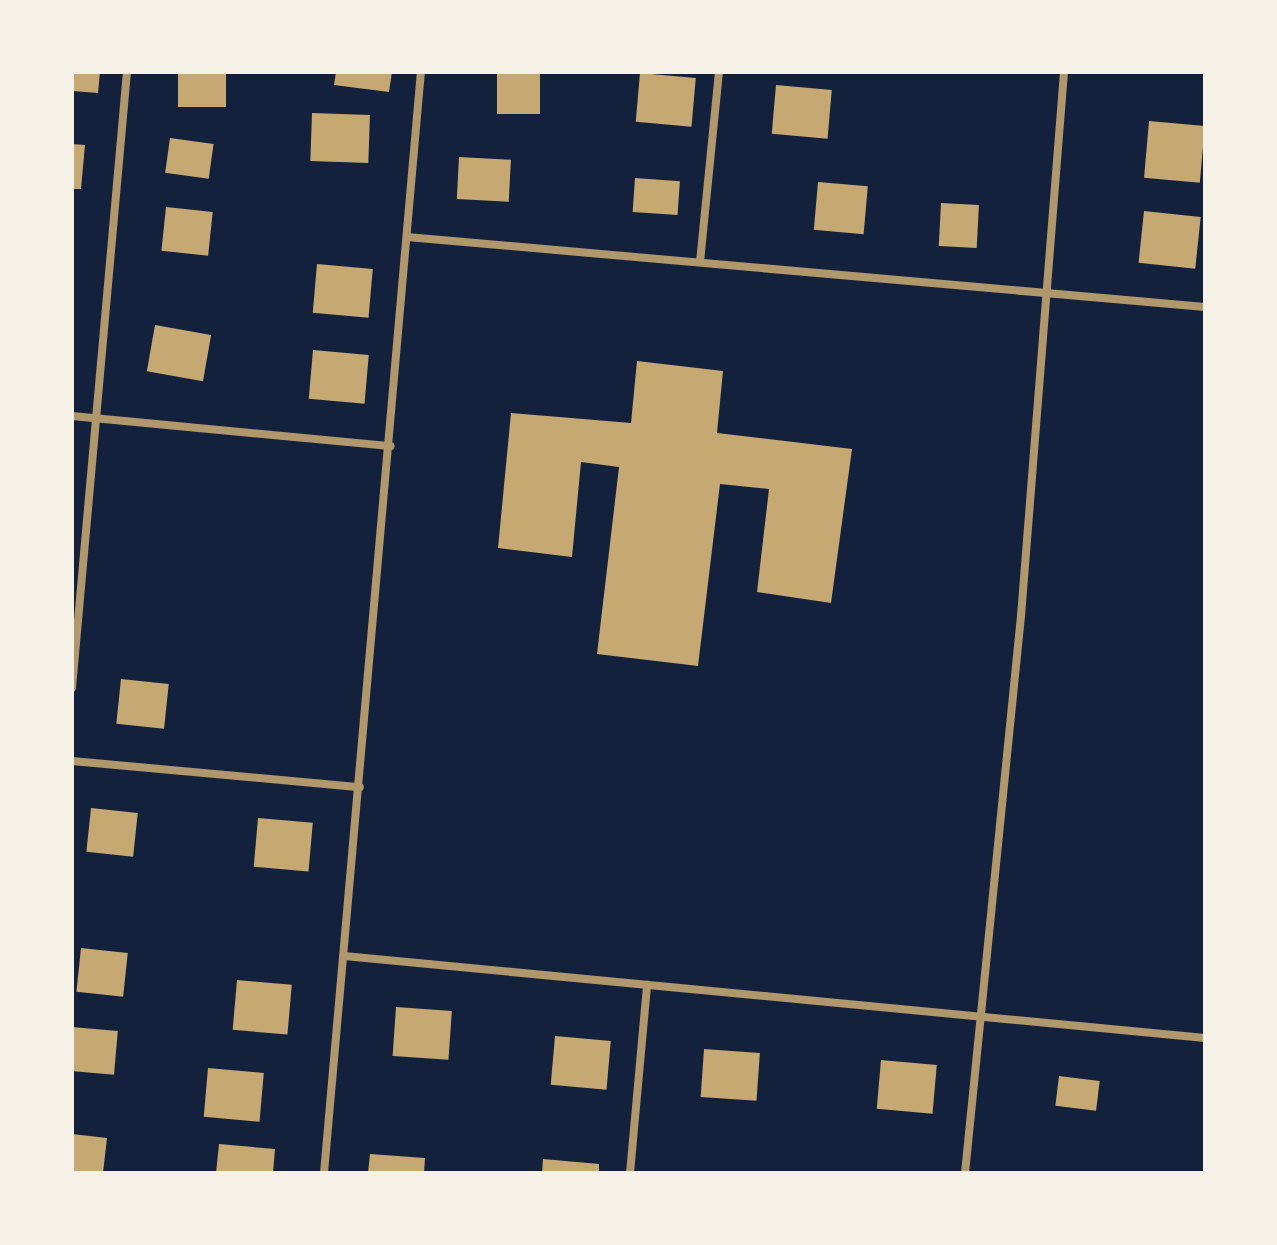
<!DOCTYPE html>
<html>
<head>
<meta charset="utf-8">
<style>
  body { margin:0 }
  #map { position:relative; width:1277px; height:1245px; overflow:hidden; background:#14213d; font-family:"Roboto Condensed",sans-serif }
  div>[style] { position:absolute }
  .building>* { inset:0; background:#c6a872; transform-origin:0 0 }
  .minor>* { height:8px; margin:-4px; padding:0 4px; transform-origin:4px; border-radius:4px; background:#b1986c }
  span { translate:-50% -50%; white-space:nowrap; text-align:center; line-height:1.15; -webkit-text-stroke:6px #f6f1e7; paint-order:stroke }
  .frame { position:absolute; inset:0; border:74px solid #f6f1e7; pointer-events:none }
</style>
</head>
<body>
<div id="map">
  <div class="building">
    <i style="clip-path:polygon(72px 72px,100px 72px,98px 93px,72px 91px)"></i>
    <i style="left:178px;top:72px;width:48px;height:35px"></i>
    <i style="clip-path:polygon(336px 72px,392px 72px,389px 92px,334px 85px)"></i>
    <i style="left:497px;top:72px;width:43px;height:42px"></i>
    <i style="left:640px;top:73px;width:56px;height:49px;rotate:5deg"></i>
    <i style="left:776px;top:85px;width:56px;height:49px;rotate:5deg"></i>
    <i style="left:312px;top:113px;width:58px;height:48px;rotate:2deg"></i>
    <i style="left:1149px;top:121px;width:56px;height:57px;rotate:5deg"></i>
    <i style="left:170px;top:138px;width:44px;height:35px;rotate:8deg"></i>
    <i style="clip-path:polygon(72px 144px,85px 145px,81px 189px,72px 189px)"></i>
    <i style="left:459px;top:157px;width:52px;height:42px;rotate:3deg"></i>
    <i style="left:635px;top:178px;width:45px;height:34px;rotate:4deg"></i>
    <i style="left:818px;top:182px;width:50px;height:48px;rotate:5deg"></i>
    <i style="left:941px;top:203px;width:38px;height:43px;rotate:3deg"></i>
    <i style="left:166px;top:207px;width:47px;height:44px;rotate:6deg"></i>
    <i style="left:1144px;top:211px;width:57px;height:52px;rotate:6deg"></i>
    <i style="left:317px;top:264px;width:56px;height:49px;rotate:5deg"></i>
    <i style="left:155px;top:325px;width:57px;height:47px;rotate:10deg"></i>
    <i style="left:313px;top:350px;width:56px;height:49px;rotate:5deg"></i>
    <i style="clip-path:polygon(637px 361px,723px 371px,717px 433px,852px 449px,831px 603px,757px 592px,769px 489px,720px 484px,698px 666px,597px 654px,619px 467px,581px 462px,572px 557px,498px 548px,511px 413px,631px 423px)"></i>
    <i style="left:121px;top:679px;width:48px;height:45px;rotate:6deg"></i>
    <i style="left:91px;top:808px;width:47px;height:44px;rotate:6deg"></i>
    <i style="left:258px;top:818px;width:55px;height:49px;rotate:5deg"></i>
    <i style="left:81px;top:948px;width:47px;height:44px;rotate:6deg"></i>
    <i style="left:237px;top:980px;width:55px;height:50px;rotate:5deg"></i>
    <i style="left:396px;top:1007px;width:56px;height:49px;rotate:4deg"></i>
    <i style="left:72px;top:1027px;width:46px;height:44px;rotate:5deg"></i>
    <i style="left:555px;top:1036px;width:56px;height:49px;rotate:5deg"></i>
    <i style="left:704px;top:1049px;width:56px;height:48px;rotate:4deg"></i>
    <i style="left:881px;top:1060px;width:56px;height:49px;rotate:5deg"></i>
    <i style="left:208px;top:1068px;width:56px;height:49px;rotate:5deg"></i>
    <i style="left:1059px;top:1076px;width:41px;height:30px;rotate:7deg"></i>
    <i style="clip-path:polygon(72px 1134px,107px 1138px,103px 1173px,72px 1173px)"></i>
    <i style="clip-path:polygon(219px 1144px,275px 1149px,273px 1173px,216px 1173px)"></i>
    <i style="clip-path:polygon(370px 1154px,425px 1158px,424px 1173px,368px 1173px)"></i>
    <i style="clip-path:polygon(543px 1159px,599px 1164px,599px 1173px,542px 1173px)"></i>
  </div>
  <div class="minor">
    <i style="left:407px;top:237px;width:801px;rotate:5.01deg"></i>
    <i style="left:700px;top:262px;width:191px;rotate:-84.3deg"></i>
    <i style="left:72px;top:416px;width:320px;rotate:5.4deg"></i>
    <i style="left:72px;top:688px;width:618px;rotate:-84.9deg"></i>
    <i style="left:72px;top:761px;width:289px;rotate:5.2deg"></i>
    <i style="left:344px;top:956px;width:865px;rotate:5.44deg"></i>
    <i style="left:324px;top:1173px;width:1105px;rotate:-84.97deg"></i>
    <i style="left:630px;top:1173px;width:189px;rotate:-84.8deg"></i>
    <i style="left:965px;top:1173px;width:560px;rotate:-84.26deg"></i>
    <i style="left:1021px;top:616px;width:546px;rotate:-85.48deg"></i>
  </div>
  <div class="frame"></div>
</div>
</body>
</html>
